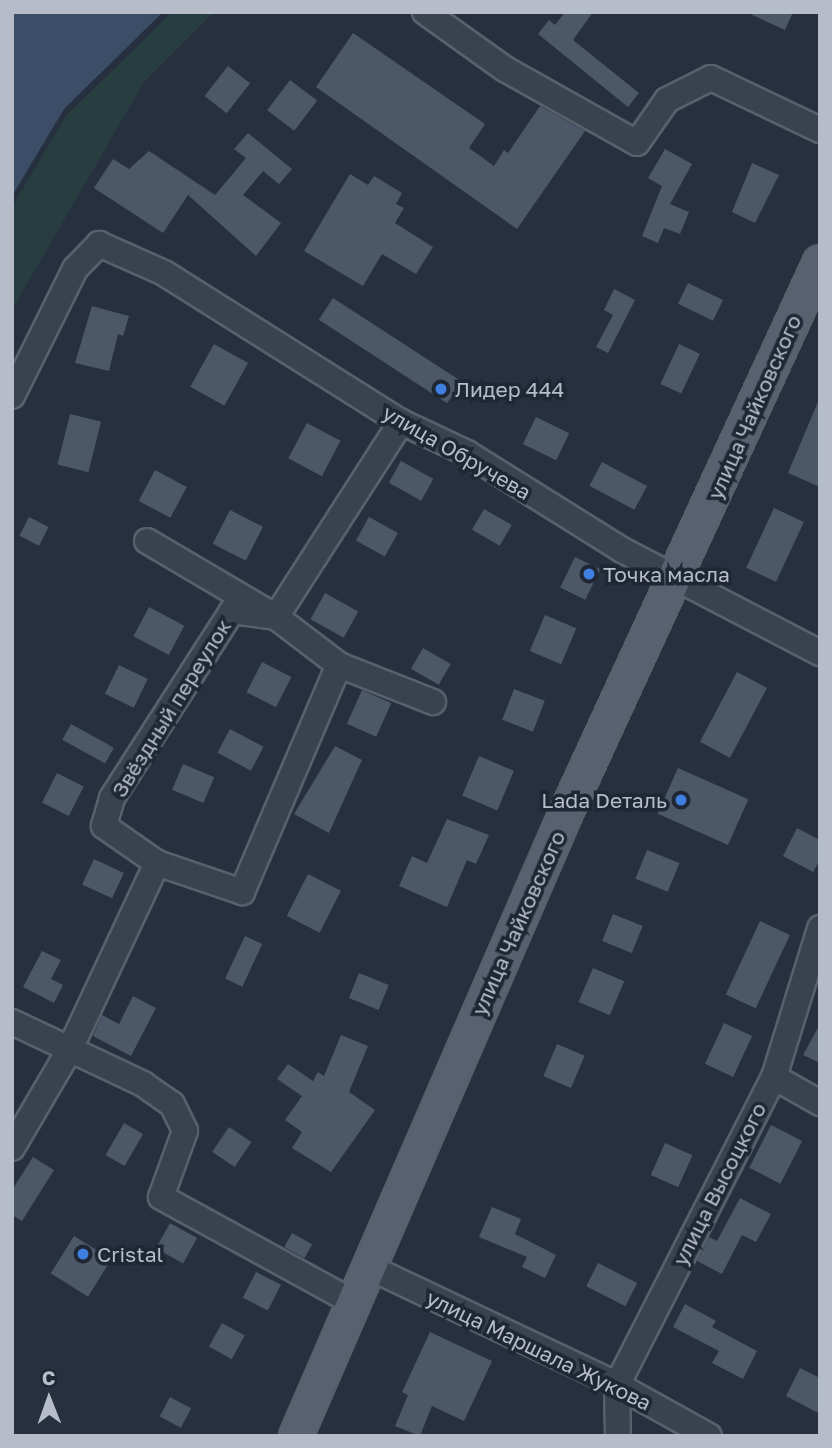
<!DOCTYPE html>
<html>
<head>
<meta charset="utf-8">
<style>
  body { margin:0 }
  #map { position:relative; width:832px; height:1448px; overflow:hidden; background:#26303f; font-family:"Golos Text",sans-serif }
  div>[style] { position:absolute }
  .green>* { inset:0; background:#283d40 }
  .water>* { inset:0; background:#3c4d67 }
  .building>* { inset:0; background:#4c5768; transform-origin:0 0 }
  .roads { filter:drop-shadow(2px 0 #58606c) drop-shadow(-2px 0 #58606c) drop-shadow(0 2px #58606c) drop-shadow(0 -2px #58606c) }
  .minor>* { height:24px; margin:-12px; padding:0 12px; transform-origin:12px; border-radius:12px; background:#3a424f }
  .major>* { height:32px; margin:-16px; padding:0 16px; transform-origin:16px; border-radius:16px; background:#58616f }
  .dots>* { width:19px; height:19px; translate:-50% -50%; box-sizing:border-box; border:4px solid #1f2734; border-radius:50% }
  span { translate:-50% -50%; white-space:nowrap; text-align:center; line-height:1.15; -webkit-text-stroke:7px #1f2734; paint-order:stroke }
  .poi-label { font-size:21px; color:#b6bdc9 }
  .left { translate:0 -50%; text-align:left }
  .right { translate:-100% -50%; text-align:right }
  .street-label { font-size:21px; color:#b6bdc9 }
  .frame { position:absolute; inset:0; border:14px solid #b6bdc9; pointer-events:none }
  .north { position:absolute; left:14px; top:1364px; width:70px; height:70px; -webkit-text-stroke:5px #1f2734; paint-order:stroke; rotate:359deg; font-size:19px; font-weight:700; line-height:28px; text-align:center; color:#b6bdc9 }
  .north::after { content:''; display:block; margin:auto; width:24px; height:32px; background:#b6bdc9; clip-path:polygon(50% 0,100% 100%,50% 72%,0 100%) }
</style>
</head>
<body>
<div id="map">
  <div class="green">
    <i style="clip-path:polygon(172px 12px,214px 12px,144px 82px,12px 310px,12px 207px,66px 116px)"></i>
  </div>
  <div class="water">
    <i style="clip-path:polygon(12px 12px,163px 12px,64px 109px,12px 196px)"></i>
  </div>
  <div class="building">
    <i style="clip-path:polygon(565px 12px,593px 12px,573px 40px,639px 93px,628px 107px,538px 34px,549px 20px,555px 25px)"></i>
    <i style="clip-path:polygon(746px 12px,793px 12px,785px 30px)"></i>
    <i style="clip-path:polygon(353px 33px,485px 124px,469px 148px,494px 166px,504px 150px,508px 153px,540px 106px,585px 131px,517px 229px,316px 87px)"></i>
    <i style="left:228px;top:66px;width:28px;height:38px;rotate:38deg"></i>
    <i style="left:290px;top:80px;width:34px;height:38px;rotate:37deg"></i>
    <i style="clip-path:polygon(248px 133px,292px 169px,279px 184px,263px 171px,243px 195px,281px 223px,256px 256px,188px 195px,163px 233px,94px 188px,113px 159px,129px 169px,149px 151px,215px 195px,246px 158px,234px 149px)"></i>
    <i style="clip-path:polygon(665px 149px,692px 164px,670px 204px,689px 212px,680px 234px,664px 228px,658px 243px,642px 236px,662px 186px,648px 178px)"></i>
    <i style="clip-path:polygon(752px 163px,779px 175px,755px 223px,732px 212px)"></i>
    <i style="clip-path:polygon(350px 174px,368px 185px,374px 176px,402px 193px,396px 204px,404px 208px,395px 223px,433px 247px,416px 274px,382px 254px,363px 286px,304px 251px)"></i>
    <i style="left:688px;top:283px;width:39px;height:23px;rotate:26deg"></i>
    <i style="clip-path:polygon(614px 289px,635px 300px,608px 353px,596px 347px,613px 315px,604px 310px)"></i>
    <i style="left:333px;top:298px;width:153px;height:26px;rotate:33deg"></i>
    <i style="clip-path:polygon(92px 306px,129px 316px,123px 336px,118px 334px,109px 371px,75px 363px)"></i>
    <i style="left:214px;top:344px;width:39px;height:49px;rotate:29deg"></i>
    <i style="left:679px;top:344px;width:23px;height:44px;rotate:25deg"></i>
    <i style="clip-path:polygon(820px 397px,820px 487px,788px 473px)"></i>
    <i style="left:70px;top:414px;width:32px;height:52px;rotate:14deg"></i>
    <i style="left:536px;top:417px;width:37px;height:30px;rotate:26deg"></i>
    <i style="left:307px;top:423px;width:38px;height:40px;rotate:28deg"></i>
    <i style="left:401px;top:461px;width:37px;height:25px;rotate:29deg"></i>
    <i style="left:602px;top:462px;width:51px;height:27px;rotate:28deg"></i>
    <i style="left:155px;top:470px;width:36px;height:35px;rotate:28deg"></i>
    <i style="left:774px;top:508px;width:33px;height:66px;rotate:25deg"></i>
    <i style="left:484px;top:509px;width:32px;height:24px;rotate:30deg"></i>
    <i style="left:230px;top:510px;width:37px;height:38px;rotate:27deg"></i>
    <i style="left:29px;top:517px;width:22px;height:21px;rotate:27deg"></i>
    <i style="left:369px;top:517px;width:33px;height:27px;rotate:29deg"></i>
    <i style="left:575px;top:557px;width:28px;height:34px;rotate:26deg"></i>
    <i style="left:325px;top:593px;width:38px;height:30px;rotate:29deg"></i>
    <i style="left:149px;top:607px;width:40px;height:33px;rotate:28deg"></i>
    <i style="left:545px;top:615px;width:34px;height:39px;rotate:23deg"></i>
    <i style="left:423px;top:648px;width:32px;height:24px;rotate:30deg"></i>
    <i style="left:262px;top:662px;width:33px;height:34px;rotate:27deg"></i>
    <i style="left:119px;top:665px;width:32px;height:32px;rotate:26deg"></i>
    <i style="left:737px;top:672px;width:34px;height:79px;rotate:28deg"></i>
    <i style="left:514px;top:689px;width:33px;height:33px;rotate:21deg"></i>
    <i style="left:362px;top:690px;width:32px;height:37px;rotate:24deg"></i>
    <i style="left:71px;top:724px;width:49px;height:18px;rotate:29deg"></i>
    <i style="left:230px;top:729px;width:38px;height:27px;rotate:28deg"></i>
    <i style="clip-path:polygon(335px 746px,362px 760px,329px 833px,294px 814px)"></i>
    <i style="left:479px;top:756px;width:38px;height:43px;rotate:23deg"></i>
    <i style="left:183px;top:764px;width:34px;height:28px;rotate:23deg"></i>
    <i style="left:678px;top:768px;width:77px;height:50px;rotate:24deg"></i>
    <i style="left:57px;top:773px;width:30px;height:33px;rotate:27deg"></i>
    <i style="clip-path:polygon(447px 819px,489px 835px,476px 864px,467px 860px,447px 907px,399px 886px,412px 856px,427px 863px)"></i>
    <i style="clip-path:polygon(797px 828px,820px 840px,820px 860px,813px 872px,783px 856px)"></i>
    <i style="left:647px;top:850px;width:35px;height:31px;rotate:22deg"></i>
    <i style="left:94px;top:859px;width:33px;height:28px;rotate:25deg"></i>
    <i style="left:308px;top:874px;width:37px;height:47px;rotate:27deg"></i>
    <i style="left:613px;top:914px;width:32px;height:29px;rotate:22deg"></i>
    <i style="left:760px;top:921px;width:33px;height:81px;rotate:25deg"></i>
    <i style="left:245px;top:936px;width:19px;height:47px;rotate:25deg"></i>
    <i style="clip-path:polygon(42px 951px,61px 960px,51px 979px,63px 985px,54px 1003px,23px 987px)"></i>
    <i style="left:593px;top:968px;width:34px;height:37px;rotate:23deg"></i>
    <i style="left:359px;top:973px;width:32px;height:27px;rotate:22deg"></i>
    <i style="clip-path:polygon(133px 996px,156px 1008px,131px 1056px,93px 1036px,102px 1015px,119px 1024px)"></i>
    <i style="left:724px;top:1023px;width:31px;height:45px;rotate:25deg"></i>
    <i style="clip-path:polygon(820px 1024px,820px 1063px,803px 1055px)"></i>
    <i style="clip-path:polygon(341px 1035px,368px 1046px,349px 1092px,375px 1110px,331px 1172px,292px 1148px,302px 1132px,285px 1120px,302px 1096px,277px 1079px,288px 1064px,313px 1081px,318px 1072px,324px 1076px)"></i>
    <i style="left:557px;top:1044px;width:30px;height:35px;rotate:23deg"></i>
    <i style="left:124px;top:1123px;width:22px;height:37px;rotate:30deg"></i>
    <i style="left:771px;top:1125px;width:35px;height:48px;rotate:27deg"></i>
    <i style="left:229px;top:1127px;width:27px;height:30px;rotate:34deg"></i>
    <i style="left:665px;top:1143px;width:30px;height:35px;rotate:24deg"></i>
    <i style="clip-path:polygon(33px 1157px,54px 1170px,22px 1221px,12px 1215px,12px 1190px)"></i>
    <i style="clip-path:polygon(740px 1198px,771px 1214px,756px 1242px,742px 1235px,722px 1274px,697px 1261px,709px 1237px,717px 1241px)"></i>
    <i style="clip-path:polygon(492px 1207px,521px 1219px,515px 1234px,556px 1255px,545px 1278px,522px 1267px,527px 1257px,479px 1237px)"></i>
    <i style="left:170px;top:1223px;width:31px;height:29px;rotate:29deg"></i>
    <i style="left:292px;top:1233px;width:23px;height:16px;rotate:29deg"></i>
    <i style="left:74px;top:1236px;width:44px;height:44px;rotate:32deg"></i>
    <i style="left:598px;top:1263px;width:44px;height:26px;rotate:27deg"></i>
    <i style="left:256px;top:1272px;width:28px;height:29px;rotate:27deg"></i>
    <i style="clip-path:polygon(685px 1304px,716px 1321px,712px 1327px,757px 1351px,743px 1379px,712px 1363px,719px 1351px,673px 1327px)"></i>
    <i style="left:222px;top:1323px;width:26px;height:27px;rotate:29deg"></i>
    <i style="clip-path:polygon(430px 1332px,492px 1361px,464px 1421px,432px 1406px,420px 1436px,395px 1426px,408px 1395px,402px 1392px)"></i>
    <i style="clip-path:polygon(800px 1368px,820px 1378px,820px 1414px,786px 1396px)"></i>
    <i style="left:170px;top:1397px;width:24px;height:22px;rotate:28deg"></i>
  </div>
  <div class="roads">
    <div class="minor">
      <i style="left:425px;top:12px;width:98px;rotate:35.5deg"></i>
      <i style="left:505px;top:69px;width:151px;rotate:29.3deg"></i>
      <i style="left:637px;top:143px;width:52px;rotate:-55.1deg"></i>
      <i style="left:667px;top:100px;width:49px;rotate:-26.6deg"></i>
      <i style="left:711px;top:78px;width:121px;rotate:25.5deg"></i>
      <i style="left:12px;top:396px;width:142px;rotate:-63.6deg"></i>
      <i style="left:75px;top:269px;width:35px;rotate:-46deg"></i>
      <i style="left:99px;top:244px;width:71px;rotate:24deg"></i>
      <i style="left:164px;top:273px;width:280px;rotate:32.2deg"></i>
      <i style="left:401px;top:422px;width:73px;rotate:25.2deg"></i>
      <i style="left:467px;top:453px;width:183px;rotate:32deg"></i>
      <i style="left:622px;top:550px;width:223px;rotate:27.5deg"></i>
      <i style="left:147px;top:541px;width:150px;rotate:30.5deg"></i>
      <i style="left:276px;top:617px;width:79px;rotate:37.3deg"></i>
      <i style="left:339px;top:665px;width:101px;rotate:21.5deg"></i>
      <i style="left:157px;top:863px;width:90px;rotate:18.8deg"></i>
      <i style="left:242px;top:892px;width:247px;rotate:-66.9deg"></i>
      <i style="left:12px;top:1022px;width:145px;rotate:25.3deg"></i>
      <i style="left:143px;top:1084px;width:35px;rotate:35deg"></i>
      <i style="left:172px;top:1104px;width:30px;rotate:64deg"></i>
      <i style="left:185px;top:1131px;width:70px;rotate:110deg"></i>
      <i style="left:161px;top:1197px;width:219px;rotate:28.7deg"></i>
      <i style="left:774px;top:1077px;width:53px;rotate:29.5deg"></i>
      <i style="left:12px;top:1148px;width:113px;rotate:-59.6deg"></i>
      <i style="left:69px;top:1051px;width:208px;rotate:-64.9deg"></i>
      <i style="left:157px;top:863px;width:65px;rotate:-145.1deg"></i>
      <i style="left:104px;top:826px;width:29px;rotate:-74deg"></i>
      <i style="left:112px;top:798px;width:222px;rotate:-57.3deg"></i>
      <i style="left:232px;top:611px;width:44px;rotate:7.8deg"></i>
      <i style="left:276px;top:617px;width:232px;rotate:-57.3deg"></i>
      <i style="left:369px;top:1267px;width:275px;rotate:25.4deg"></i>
      <i style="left:617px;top:1385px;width:105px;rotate:29deg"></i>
      <i style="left:618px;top:1436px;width:51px;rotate:-91.1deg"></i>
      <i style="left:617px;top:1385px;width:346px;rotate:-63deg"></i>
      <i style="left:774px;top:1077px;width:156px;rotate:-72.8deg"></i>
    </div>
    <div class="major">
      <i style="left:296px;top:1436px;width:677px;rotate:-66.58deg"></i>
      <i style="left:565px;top:815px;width:609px;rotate:-65.24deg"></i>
    </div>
  </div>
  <div class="dots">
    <i style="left:441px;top:389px;background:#3f7fe0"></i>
    <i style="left:589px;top:574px;background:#3f7fe0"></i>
    <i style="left:681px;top:800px;background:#3f7fe0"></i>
    <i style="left:83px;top:1254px;background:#3f7fe0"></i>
  </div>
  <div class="poi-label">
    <span class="left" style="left:455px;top:389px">Лидер 444</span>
    <span class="left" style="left:603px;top:574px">Точка масла</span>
    <span class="right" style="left:667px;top:800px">Lada Dеталь</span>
    <span class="left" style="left:97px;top:1254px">Cristal</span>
  </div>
  <div class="street-label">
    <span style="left:754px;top:407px;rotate:-66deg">улица Чайковского</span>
    <span style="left:457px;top:452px;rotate:30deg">улица Обручева</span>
    <span style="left:171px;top:708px;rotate:-58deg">Звёздный переулок</span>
    <span style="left:518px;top:923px;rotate:-66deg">улица Чайковского</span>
    <span style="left:719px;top:1184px;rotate:-63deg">улица Высоцкого</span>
    <span style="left:539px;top:1350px;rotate:26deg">улица Маршала Жукова</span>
  </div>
  <div class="frame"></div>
  <div class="north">С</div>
</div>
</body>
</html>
